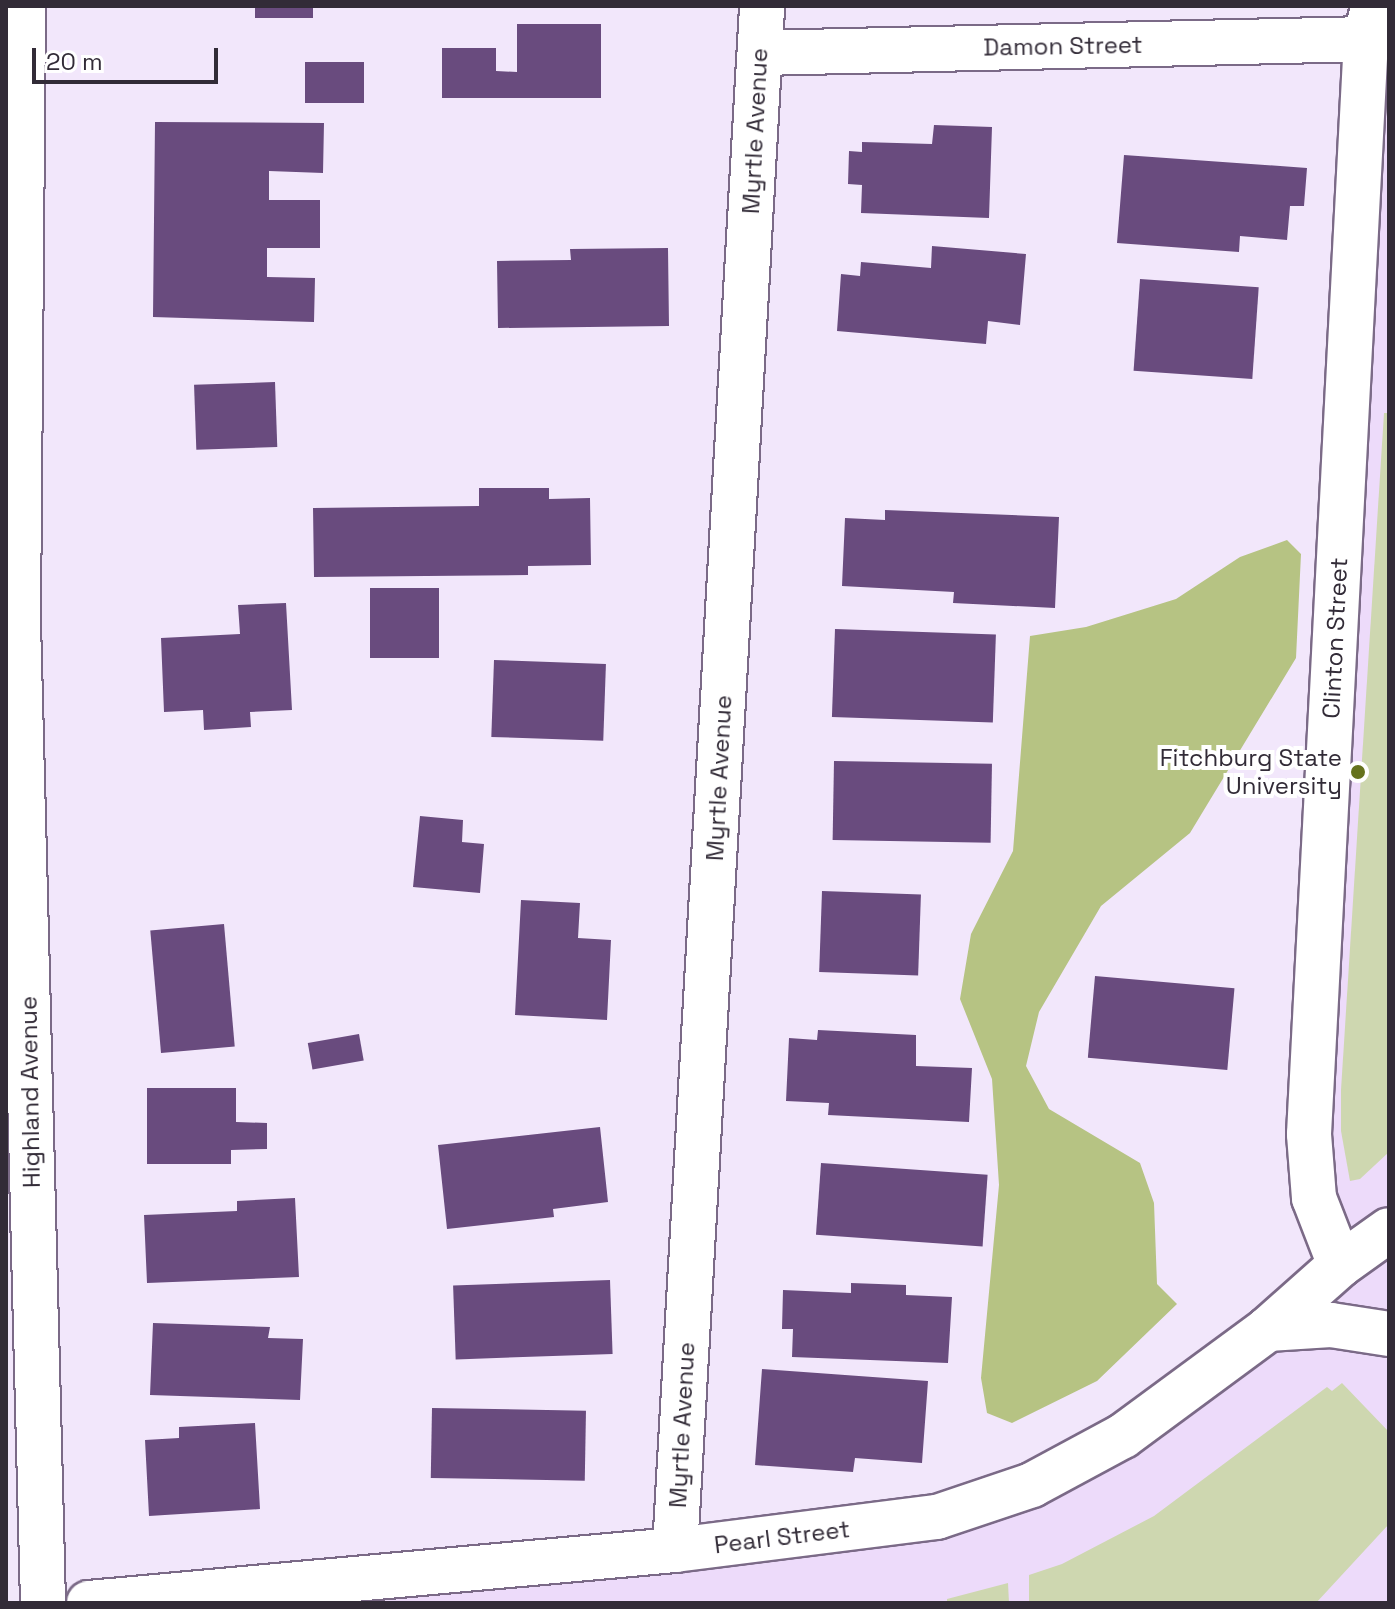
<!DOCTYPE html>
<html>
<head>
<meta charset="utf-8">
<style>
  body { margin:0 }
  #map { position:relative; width:1395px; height:1609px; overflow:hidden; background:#f2e7fb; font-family:"Space Grotesk",sans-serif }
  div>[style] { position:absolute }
  .built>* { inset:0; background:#eddbfa }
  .green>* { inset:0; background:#ced7b0 }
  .forest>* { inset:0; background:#b6c383 }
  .building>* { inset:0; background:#694b7e; transform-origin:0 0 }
  .roads { filter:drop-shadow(2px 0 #7b6a87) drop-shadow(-2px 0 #7b6a87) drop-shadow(0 2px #7b6a87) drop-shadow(0 -2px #7b6a87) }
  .minor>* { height:44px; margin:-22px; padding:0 22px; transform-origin:22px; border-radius:22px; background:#fff }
  .tertiary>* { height:44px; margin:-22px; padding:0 22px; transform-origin:22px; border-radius:22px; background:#fff }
  .secondary>* { height:44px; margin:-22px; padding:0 22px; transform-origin:22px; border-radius:22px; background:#fff }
  .dots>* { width:22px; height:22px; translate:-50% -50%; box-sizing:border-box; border:4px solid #fff; border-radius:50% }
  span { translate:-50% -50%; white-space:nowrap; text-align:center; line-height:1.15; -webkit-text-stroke:8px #fff; paint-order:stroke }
  .street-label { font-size:24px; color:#322b37 }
  .poi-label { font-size:24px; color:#322b37 }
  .right { translate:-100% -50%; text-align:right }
  .frame { position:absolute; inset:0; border:8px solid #322b37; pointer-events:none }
  .scale { position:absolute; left:32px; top:48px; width:186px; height:36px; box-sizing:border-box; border:4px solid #322b37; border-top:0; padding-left:10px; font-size:24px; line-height:28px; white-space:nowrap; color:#322b37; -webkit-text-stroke:6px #fff; paint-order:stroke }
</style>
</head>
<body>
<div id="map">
  <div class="built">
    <i style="clip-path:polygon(1389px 6px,1389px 1603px,89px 1603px,1032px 1485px,1339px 1265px,1314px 1198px)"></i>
  </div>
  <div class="green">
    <i style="clip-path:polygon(1384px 413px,1389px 413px,1389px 1152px,1360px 1179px,1350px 1181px,1341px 1131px,1341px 1090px)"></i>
    <i style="clip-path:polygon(1342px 1383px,1389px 1432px,1389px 1524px,1316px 1603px,1029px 1603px,1029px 1575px,1062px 1564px,1154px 1516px,1327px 1387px,1332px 1391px)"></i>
    <i style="clip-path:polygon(1008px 1583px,1009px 1603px,947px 1603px,947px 1599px)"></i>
  </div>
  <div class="forest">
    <i style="clip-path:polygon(1287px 540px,1301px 554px,1296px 658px,1190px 833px,1101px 906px,1039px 1012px,1026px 1066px,1049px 1109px,1140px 1163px,1154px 1203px,1157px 1284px,1177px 1304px,1097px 1381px,1012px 1423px,987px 1413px,981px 1378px,999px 1185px,992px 1079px,960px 999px,971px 934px,1013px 851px,1030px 636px,1086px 627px,1176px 599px,1240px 557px)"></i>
  </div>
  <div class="building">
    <i style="left:255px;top:6px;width:58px;height:12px"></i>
    <i style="clip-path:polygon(517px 24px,601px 24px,601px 98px,442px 98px,442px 48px,496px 48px,496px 71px,517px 72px)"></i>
    <i style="left:364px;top:62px;width:41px;height:59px;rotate:90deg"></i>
    <i style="clip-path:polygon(155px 122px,324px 123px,323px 173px,269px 171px,269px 200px,320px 200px,320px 248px,267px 248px,267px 277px,315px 278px,314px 322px,153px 317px)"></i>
    <i style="clip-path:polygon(934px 125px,992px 127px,989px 218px,861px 213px,862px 185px,848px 184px,849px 151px,862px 152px,862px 142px,932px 144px)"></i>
    <i style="clip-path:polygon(1124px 155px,1307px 168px,1304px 206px,1290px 206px,1287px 240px,1240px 236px,1239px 252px,1117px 243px)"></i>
    <i style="clip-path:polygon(932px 246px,1026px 254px,1020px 325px,988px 321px,986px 344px,837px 331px,841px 274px,860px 276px,861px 262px,931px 268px)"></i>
    <i style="clip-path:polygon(668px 248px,669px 326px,498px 328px,497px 261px,571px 260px,570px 249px)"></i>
    <i style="left:1140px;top:279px;width:119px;height:92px;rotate:4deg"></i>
    <i style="left:275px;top:382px;width:65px;height:81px;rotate:88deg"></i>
    <i style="clip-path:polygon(479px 488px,549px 488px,549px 499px,590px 498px,591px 565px,528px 566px,528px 575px,314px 577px,313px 508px,479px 506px)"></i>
    <i style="clip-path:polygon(885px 510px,1059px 517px,1055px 608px,953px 603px,954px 592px,842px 586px,845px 518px,885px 520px)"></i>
    <i style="left:370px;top:588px;width:69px;height:70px"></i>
    <i style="clip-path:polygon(286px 603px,292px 710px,250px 712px,251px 727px,204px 730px,203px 710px,164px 712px,161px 638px,240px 634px,238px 605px)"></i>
    <i style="left:835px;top:629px;width:161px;height:88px;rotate:2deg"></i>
    <i style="left:494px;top:660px;width:112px;height:77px;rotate:2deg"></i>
    <i style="left:834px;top:761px;width:158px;height:79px;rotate:1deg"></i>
    <i style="clip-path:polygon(420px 816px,463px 820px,462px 842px,484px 844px,480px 893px,413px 887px)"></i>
    <i style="left:822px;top:891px;width:99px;height:81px;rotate:2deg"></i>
    <i style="clip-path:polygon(521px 900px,580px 903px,578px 938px,611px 940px,607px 1020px,515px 1015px)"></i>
    <i style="left:224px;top:924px;width:123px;height:74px;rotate:85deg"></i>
    <i style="left:1095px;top:976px;width:140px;height:82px;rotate:5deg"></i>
    <i style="clip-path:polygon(818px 1030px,916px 1035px,916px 1066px,972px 1068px,969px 1122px,828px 1115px,829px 1103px,786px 1101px,789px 1038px,817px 1040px)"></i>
    <i style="left:359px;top:1034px;width:27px;height:52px;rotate:80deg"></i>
    <i style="clip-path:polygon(147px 1088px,236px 1088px,236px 1122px,267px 1123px,267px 1149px,231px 1150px,231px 1164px,147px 1164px)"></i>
    <i style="clip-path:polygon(600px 1127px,608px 1202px,553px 1209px,554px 1217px,447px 1229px,438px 1145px)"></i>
    <i style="left:821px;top:1163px;width:167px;height:72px;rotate:4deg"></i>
    <i style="clip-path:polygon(295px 1198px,299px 1277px,147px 1283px,144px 1215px,237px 1211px,237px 1201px)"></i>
    <i style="left:610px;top:1280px;width:74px;height:157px;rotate:88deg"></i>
    <i style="clip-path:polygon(851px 1283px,906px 1285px,906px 1295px,952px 1297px,948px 1363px,792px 1357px,793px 1329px,782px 1329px,783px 1290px,851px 1293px)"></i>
    <i style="clip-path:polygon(153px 1323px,270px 1327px,268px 1338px,303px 1339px,300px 1400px,150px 1395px)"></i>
    <i style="clip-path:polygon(762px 1369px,928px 1381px,922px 1463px,855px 1458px,853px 1472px,755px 1465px)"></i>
    <i style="left:432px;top:1408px;width:154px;height:70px;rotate:1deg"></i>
    <i style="clip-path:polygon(255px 1423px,260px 1509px,149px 1516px,145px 1440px,179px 1438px,179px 1427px)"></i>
  </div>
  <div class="roads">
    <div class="minor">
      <i style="left:23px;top:6px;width:616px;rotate:90.47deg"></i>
      <i style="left:18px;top:622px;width:981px;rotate:88.54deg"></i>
      <i style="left:760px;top:53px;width:606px;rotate:-1.32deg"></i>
      <i style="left:1340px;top:1265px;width:72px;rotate:-111.2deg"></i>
      <i style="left:1314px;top:1198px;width:64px;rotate:-94.5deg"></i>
      <i style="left:1309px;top:1134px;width:1096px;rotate:-87.02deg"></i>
      <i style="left:1366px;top:39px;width:34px;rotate:-78deg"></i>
      <i style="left:675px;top:1550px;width:1546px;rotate:-86.77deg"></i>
    </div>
    <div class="tertiary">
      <i style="left:1268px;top:1329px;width:63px;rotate:-3.6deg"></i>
      <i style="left:1331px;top:1325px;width:59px;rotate:8.8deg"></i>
    </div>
    <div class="secondary">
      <i style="left:89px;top:1603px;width:588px;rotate:-5.17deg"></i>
      <i style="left:675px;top:1550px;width:264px;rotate:-7.2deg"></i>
      <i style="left:937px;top:1517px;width:100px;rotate:-18.6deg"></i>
      <i style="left:1032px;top:1485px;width:103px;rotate:-28.3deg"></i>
      <i style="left:1123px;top:1436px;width:180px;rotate:-36.4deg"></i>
      <i style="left:1268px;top:1329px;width:96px;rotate:-41.6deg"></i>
      <i style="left:1340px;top:1265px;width:60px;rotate:-35.5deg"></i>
    </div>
  </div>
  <div class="dots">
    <i style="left:1358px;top:772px;background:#65721d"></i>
  </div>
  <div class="street-label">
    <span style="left:1063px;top:46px;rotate:-1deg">Damon Street</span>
    <span style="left:755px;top:131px;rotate:-87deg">Myrtle Avenue</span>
    <span style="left:1335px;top:638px;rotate:-87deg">Clinton Street</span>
    <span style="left:719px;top:778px;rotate:-87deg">Myrtle Avenue</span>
    <span style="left:30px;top:1092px;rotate:-91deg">Highland Avenue</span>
    <span style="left:682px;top:1425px;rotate:-87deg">Myrtle Avenue</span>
    <span style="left:782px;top:1537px;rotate:-7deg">Pearl Street</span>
  </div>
  <div class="poi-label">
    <span class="right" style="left:1342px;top:772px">Fitchburg State<br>University</span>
  </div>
  <div class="frame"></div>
  <div class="scale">20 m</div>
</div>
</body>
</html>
